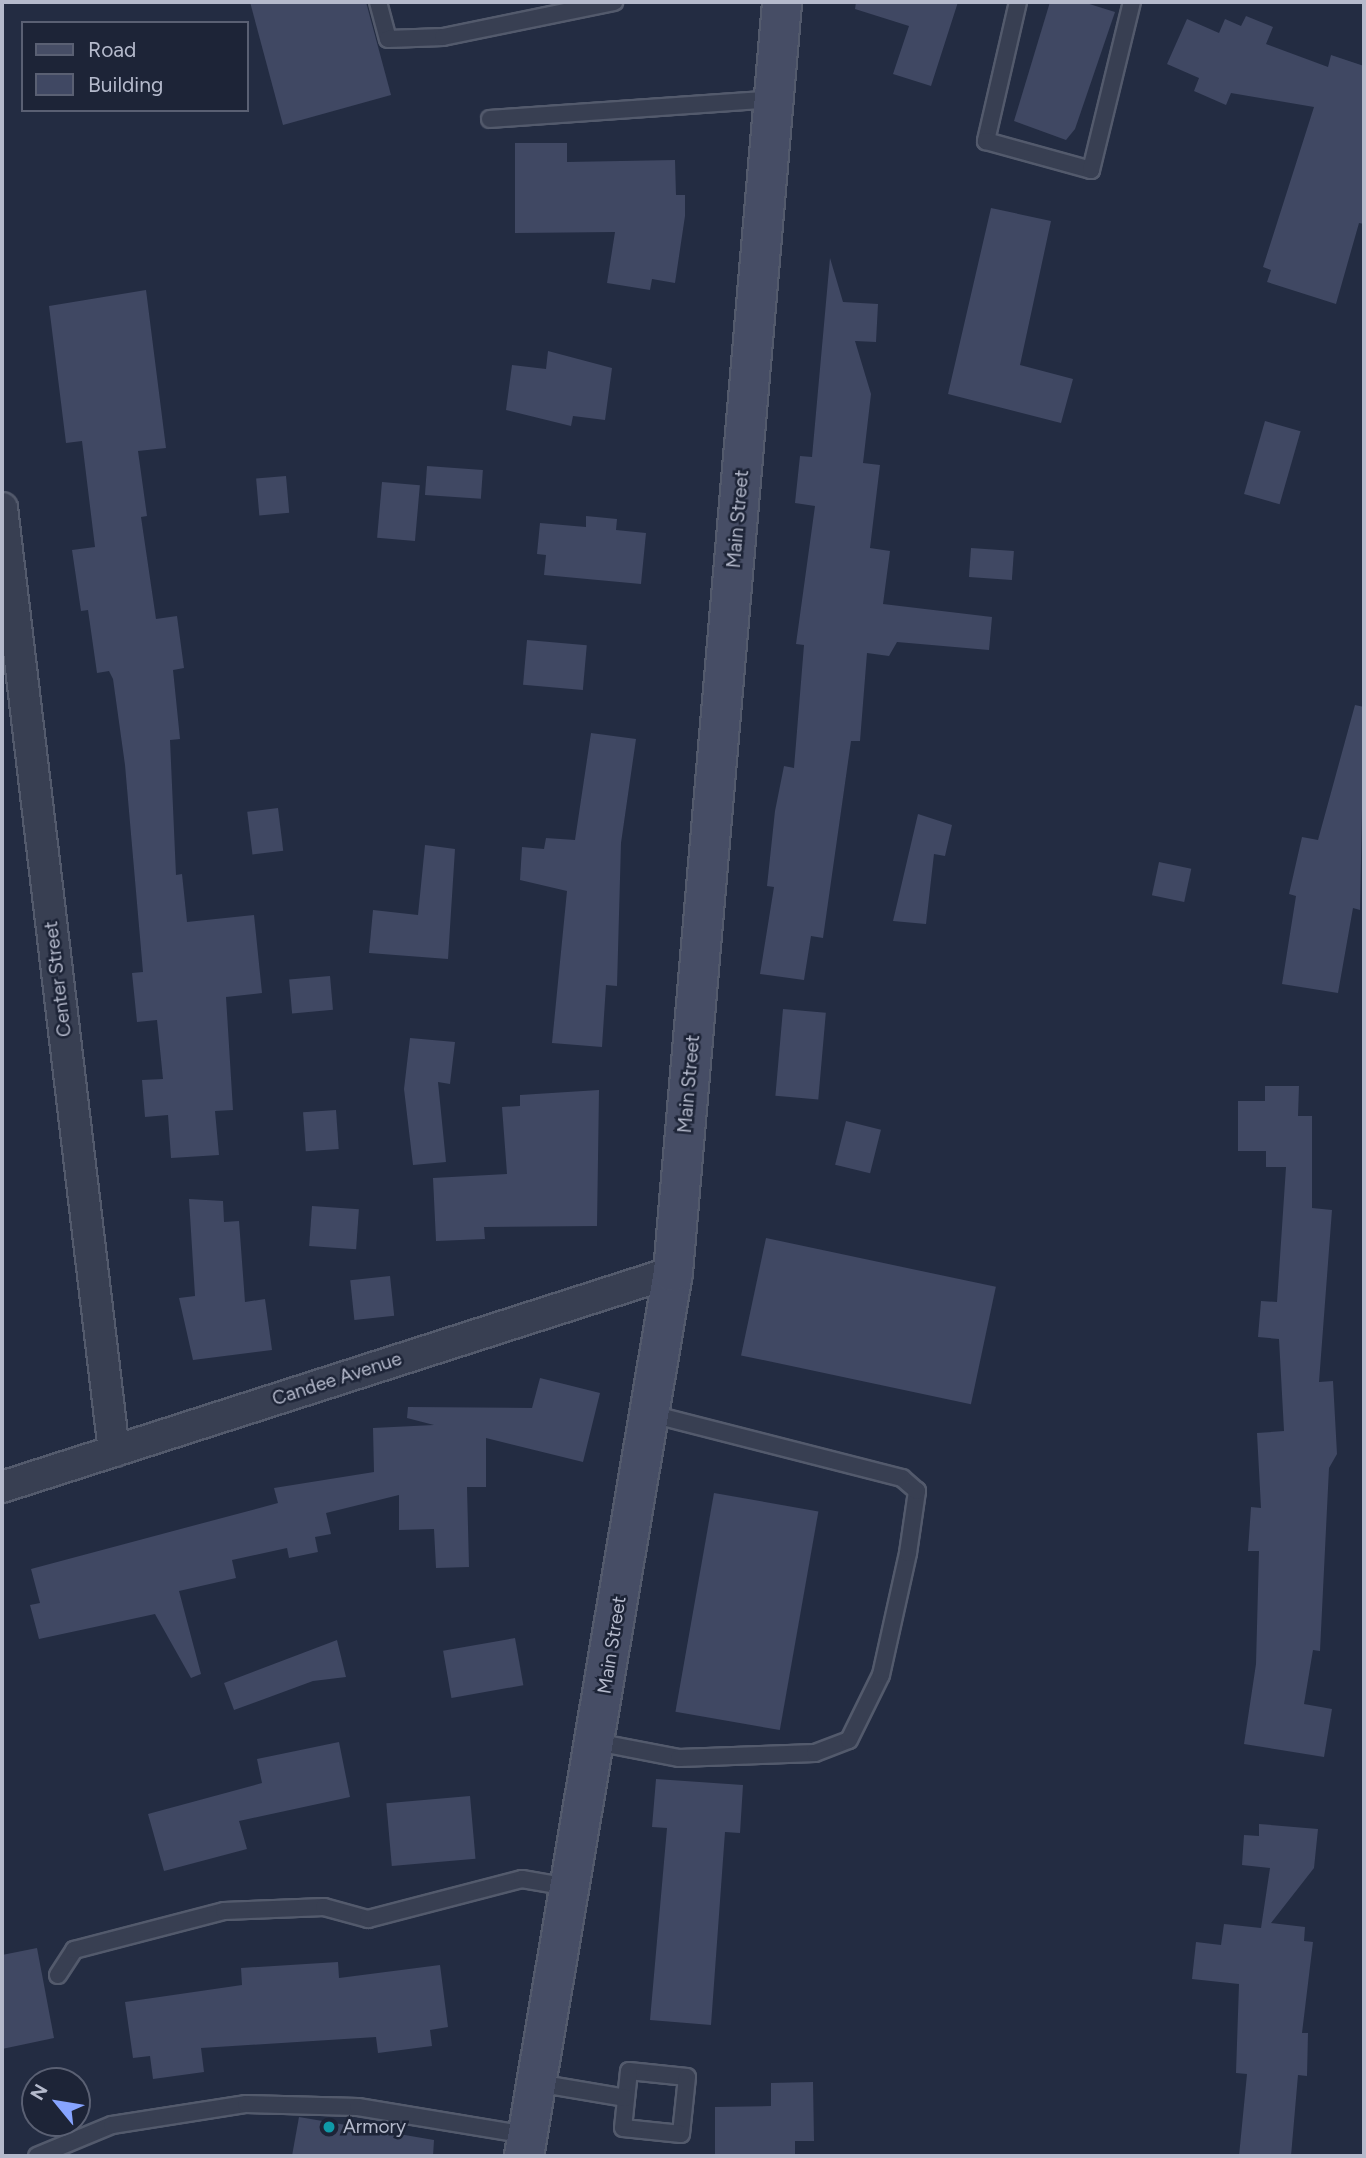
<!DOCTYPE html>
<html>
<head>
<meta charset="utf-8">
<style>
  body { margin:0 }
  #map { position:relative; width:1366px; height:2158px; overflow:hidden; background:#232c42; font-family:Figtree,sans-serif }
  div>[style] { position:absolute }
  .building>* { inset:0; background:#404863; transform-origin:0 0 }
  .roads { filter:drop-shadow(2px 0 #535a6c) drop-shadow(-2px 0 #535a6c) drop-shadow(0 2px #535a6c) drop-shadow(0 -2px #535a6c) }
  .service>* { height:16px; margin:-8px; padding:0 8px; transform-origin:8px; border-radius:8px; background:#383f52 }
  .minor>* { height:30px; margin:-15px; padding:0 15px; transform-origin:15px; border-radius:15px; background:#383f52 }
  .secondary>* { height:38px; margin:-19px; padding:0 19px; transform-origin:19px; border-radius:19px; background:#464d65 }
  .dots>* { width:19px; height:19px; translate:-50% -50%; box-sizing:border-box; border:4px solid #1d2437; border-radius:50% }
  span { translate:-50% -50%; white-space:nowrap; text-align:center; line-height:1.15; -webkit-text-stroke:5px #1d2437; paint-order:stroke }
  .street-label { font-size:19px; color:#b5bacc }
  .poi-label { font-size:19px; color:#b5bacc }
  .left { translate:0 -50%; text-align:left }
  .frame { position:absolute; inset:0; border:4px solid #b5bacc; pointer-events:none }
  .legend { position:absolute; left:21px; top:21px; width:228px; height:91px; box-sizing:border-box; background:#1d2437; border:2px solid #5a6073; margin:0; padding:9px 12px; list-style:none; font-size:21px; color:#b5bacc }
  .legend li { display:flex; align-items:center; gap:14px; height:35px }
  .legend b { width:35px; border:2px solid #5a6073 }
  .north { position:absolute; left:21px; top:2067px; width:70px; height:70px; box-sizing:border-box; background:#1d2437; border:2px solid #5a6073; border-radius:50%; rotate:300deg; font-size:19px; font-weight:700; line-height:28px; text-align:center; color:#b5bacc }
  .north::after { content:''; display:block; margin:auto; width:24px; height:32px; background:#87a4ff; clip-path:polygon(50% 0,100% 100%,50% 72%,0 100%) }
</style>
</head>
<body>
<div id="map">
  <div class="building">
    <i style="clip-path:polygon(250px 2px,366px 2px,391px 95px,283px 125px)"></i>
    <i style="clip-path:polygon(856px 2px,958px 2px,931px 86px,893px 74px,909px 26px,855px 9px)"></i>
    <i style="clip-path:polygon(1050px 2px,1083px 2px,1115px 12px,1075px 129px,1066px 140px,1014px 121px)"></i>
    <i style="clip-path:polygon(1246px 16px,1273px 27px,1266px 44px,1328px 67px,1331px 55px,1364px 66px,1364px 224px,1359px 223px,1336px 304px,1267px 282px,1271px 270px,1263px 267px,1314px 107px,1231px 93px,1226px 105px,1194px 91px,1199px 78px,1167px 64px,1187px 19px,1219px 33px,1225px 19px,1241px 26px)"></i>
    <i style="clip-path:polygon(515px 143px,567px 143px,567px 162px,675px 160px,676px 195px,685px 195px,685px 216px,675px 283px,652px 279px,650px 290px,607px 283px,615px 232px,515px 233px)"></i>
    <i style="clip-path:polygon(991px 208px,1051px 221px,1020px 365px,1073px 379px,1061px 423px,948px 394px)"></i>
    <i style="clip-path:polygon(830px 258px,843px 302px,878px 304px,876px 342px,855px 341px,871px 394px,863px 463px,880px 465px,870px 548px,890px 551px,883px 604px,992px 617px,989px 650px,897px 642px,889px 656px,867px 653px,860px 741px,851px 741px,823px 938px,811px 936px,804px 980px,760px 974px,774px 887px,767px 886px,775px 811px,784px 766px,794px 768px,804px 645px,796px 644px,815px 506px,795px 503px,800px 456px,812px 457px)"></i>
    <i style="clip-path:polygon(146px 290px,166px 448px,138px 451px,147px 516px,141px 517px,156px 619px,177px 616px,184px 668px,173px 670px,180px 739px,170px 740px,176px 875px,182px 874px,187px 922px,254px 915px,262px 993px,226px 997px,233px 1110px,215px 1111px,219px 1155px,171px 1158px,168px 1115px,145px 1117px,142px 1080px,163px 1079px,157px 1020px,137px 1022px,132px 973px,143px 972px,125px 765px,113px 679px,109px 671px,97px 673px,88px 610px,81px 611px,72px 550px,95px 547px,82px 441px,66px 443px,49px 306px)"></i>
    <i style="clip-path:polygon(548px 351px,612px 368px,605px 420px,573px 416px,571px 426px,506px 410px,512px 365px,546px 369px)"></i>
    <i style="left:1265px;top:421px;width:37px;height:76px;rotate:16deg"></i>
    <i style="left:427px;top:466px;width:56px;height:29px;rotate:4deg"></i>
    <i style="left:286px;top:476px;width:37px;height:30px;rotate:85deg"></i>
    <i style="left:382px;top:482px;width:38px;height:56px;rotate:5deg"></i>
    <i style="clip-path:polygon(586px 516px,617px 519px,616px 530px,646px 533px,641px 584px,544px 575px,546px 555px,537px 554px,540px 523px,586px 527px)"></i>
    <i style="left:971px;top:548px;width:43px;height:29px;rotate:4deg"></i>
    <i style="left:527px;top:640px;width:60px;height:45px;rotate:5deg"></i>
    <i style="clip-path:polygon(1355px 705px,1364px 707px,1360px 910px,1353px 908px,1338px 993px,1282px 984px,1296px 896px,1289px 894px,1302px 837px,1318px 840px)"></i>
    <i style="clip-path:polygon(591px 733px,636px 739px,621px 843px,617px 986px,606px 985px,602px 1047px,552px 1043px,567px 891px,520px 880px,522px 847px,544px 849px,546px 838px,575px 840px)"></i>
    <i style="left:278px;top:808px;width:43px;height:31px;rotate:83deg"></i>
    <i style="clip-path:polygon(918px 814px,952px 825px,945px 856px,934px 854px,926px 924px,893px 921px)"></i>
    <i style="clip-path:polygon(425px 845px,455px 849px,448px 959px,369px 953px,373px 910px,418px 915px)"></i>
    <i style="left:1159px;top:862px;width:33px;height:34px;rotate:12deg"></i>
    <i style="left:330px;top:976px;width:34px;height:41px;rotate:85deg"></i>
    <i style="left:783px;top:1009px;width:43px;height:87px;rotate:5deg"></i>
    <i style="clip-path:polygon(410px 1038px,455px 1042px,450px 1084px,438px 1082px,446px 1162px,413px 1165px,404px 1089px)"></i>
    <i style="clip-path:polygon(1265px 1086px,1299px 1086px,1298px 1116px,1312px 1116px,1312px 1208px,1332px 1210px,1319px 1382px,1333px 1381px,1337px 1454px,1329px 1468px,1320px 1651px,1313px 1650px,1304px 1704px,1332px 1709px,1324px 1757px,1244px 1744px,1256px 1664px,1259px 1551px,1248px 1551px,1251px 1507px,1261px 1508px,1257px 1433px,1284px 1431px,1279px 1339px,1258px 1337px,1261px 1301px,1277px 1302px,1286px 1167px,1266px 1167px,1266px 1151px,1238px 1151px,1238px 1101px,1265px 1101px)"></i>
    <i style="clip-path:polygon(599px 1090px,597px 1226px,484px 1227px,485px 1239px,436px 1241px,433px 1178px,507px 1174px,502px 1107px,520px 1106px,520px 1095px)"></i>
    <i style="left:336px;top:1110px;width:39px;height:33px;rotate:86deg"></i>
    <i style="left:846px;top:1121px;width:36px;height:45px;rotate:14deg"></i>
    <i style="clip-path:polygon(189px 1199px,223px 1201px,224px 1222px,239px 1221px,245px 1302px,265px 1299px,272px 1350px,193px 1360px,179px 1298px,195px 1296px)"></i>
    <i style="left:312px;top:1206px;width:47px;height:40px;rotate:4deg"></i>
    <i style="left:766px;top:1238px;width:235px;height:120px;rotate:12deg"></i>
    <i style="left:390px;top:1276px;width:40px;height:40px;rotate:84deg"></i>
    <i style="clip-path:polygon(540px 1378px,600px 1393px,583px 1462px,486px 1438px,486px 1487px,467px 1487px,469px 1567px,436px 1568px,434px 1529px,399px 1530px,399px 1495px,326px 1513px,331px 1534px,315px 1537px,318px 1552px,289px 1558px,287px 1548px,232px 1560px,236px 1578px,179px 1591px,201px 1674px,191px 1678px,155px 1614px,39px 1639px,30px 1605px,40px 1603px,31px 1569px,278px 1503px,274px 1488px,374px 1472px,373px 1428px,434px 1425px,407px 1418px,408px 1407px,532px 1408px)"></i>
    <i style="left:714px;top:1493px;width:106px;height:222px;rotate:10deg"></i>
    <i style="left:515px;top:1638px;width:48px;height:73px;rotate:80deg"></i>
    <i style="clip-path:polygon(337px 1640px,346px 1677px,313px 1681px,234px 1710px,224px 1683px)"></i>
    <i style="clip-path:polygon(339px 1742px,350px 1797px,239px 1821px,247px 1849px,164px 1871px,148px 1814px,262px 1783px,257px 1759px)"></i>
    <i style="clip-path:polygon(656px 1779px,743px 1785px,740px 1833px,725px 1832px,711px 2025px,650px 2020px,667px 1828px,652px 1827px)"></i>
    <i style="left:470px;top:1796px;width:63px;height:84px;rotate:85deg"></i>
    <i style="clip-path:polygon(1259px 1824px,1318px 1829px,1314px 1868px,1271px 1923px,1305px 1927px,1304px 1941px,1313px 1942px,1302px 2033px,1308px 2033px,1307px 2076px,1298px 2075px,1291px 2156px,1239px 2156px,1247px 2074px,1236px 2073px,1239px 1984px,1192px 1979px,1196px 1942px,1221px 1945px,1224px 1924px,1261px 1928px,1270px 1868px,1242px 1865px,1244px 1835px,1259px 1836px)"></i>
    <i style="clip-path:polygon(37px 1948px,54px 2038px,2px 2049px,2px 1955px)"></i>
    <i style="clip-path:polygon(338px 1962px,339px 1978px,440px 1965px,448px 2027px,430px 2030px,432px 2046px,378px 2053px,376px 2037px,201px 2048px,204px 2072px,153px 2079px,150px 2056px,133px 2058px,125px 2002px,242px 1985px,241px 1968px)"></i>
    <i style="clip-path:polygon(813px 2082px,814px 2141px,795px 2141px,795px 2156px,715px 2154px,715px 2107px,771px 2106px,771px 2083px)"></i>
    <i style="clip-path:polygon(299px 2117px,434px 2140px,433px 2156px,292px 2156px)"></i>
  </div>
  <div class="roads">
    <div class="service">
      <i style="left:378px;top:2px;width:38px;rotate:75deg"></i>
      <i style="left:388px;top:39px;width:55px;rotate:-2.1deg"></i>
      <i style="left:443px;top:37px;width:175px;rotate:-11.6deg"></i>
      <i style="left:1018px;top:2px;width:143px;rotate:103deg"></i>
      <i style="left:986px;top:141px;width:109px;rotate:15.4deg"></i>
      <i style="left:1091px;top:170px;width:173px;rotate:-76.3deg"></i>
      <i style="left:490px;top:119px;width:284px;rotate:-4deg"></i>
      <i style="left:596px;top:1742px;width:85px;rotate:10.9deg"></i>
      <i style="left:679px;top:1758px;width:136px;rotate:-2.1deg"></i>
      <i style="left:815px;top:1753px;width:36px;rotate:-21deg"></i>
      <i style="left:849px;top:1740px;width:72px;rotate:-63.8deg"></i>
      <i style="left:881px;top:1675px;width:125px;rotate:-77.5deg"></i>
      <i style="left:908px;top:1553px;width:63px;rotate:-81.7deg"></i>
      <i style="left:917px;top:1491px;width:20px;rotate:-139deg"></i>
      <i style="left:902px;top:1478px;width:260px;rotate:-165.7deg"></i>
      <i style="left:58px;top:1975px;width:30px;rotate:-57deg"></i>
      <i style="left:74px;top:1950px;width:155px;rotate:-14.6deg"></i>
      <i style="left:224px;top:1911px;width:100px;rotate:-2.3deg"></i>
      <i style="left:324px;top:1907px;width:46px;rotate:15.3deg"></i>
      <i style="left:368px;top:1919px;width:159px;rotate:-14.6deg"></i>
      <i style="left:522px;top:1879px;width:48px;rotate:9.7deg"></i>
      <i style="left:629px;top:2071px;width:58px;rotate:5.9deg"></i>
      <i style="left:687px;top:2077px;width:57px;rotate:96deg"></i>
      <i style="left:681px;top:2134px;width:58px;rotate:-174.1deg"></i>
      <i style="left:623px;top:2128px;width:57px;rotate:-84deg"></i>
      <i style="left:537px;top:2083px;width:90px;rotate:9.6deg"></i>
      <i style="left:37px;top:2156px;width:81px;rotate:-22.5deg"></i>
      <i style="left:112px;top:2125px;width:136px;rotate:-8.9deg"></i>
      <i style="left:246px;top:2104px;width:112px;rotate:1.5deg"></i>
      <i style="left:358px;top:2107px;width:172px;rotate:9.4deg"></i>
    </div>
    <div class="minor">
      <i style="left:2px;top:508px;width:950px;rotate:83.23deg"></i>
      <i style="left:2px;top:1487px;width:705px;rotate:-17.77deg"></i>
    </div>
    <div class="secondary">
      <i style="left:524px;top:2156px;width:896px;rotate:-80.43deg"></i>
      <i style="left:673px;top:1272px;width:1275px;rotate:-85.09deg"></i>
    </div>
  </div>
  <div class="dots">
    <i style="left:329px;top:2127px;background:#0f9aa8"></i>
  </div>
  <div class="street-label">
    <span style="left:738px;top:519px;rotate:-85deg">Main Street</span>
    <span style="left:58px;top:979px;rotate:-97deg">Center Street</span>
    <span style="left:689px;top:1084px;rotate:-85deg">Main Street</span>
    <span style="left:337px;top:1379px;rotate:-18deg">Candee Avenue</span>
    <span style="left:612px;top:1645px;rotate:-81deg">Main Street</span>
  </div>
  <div class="poi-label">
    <span class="left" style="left:343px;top:2127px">Armory</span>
  </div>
  <div class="frame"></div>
  <ul class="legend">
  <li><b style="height:9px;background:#464d65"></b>Road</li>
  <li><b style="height:19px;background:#404863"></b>Building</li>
  </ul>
  <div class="north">N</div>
</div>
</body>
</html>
